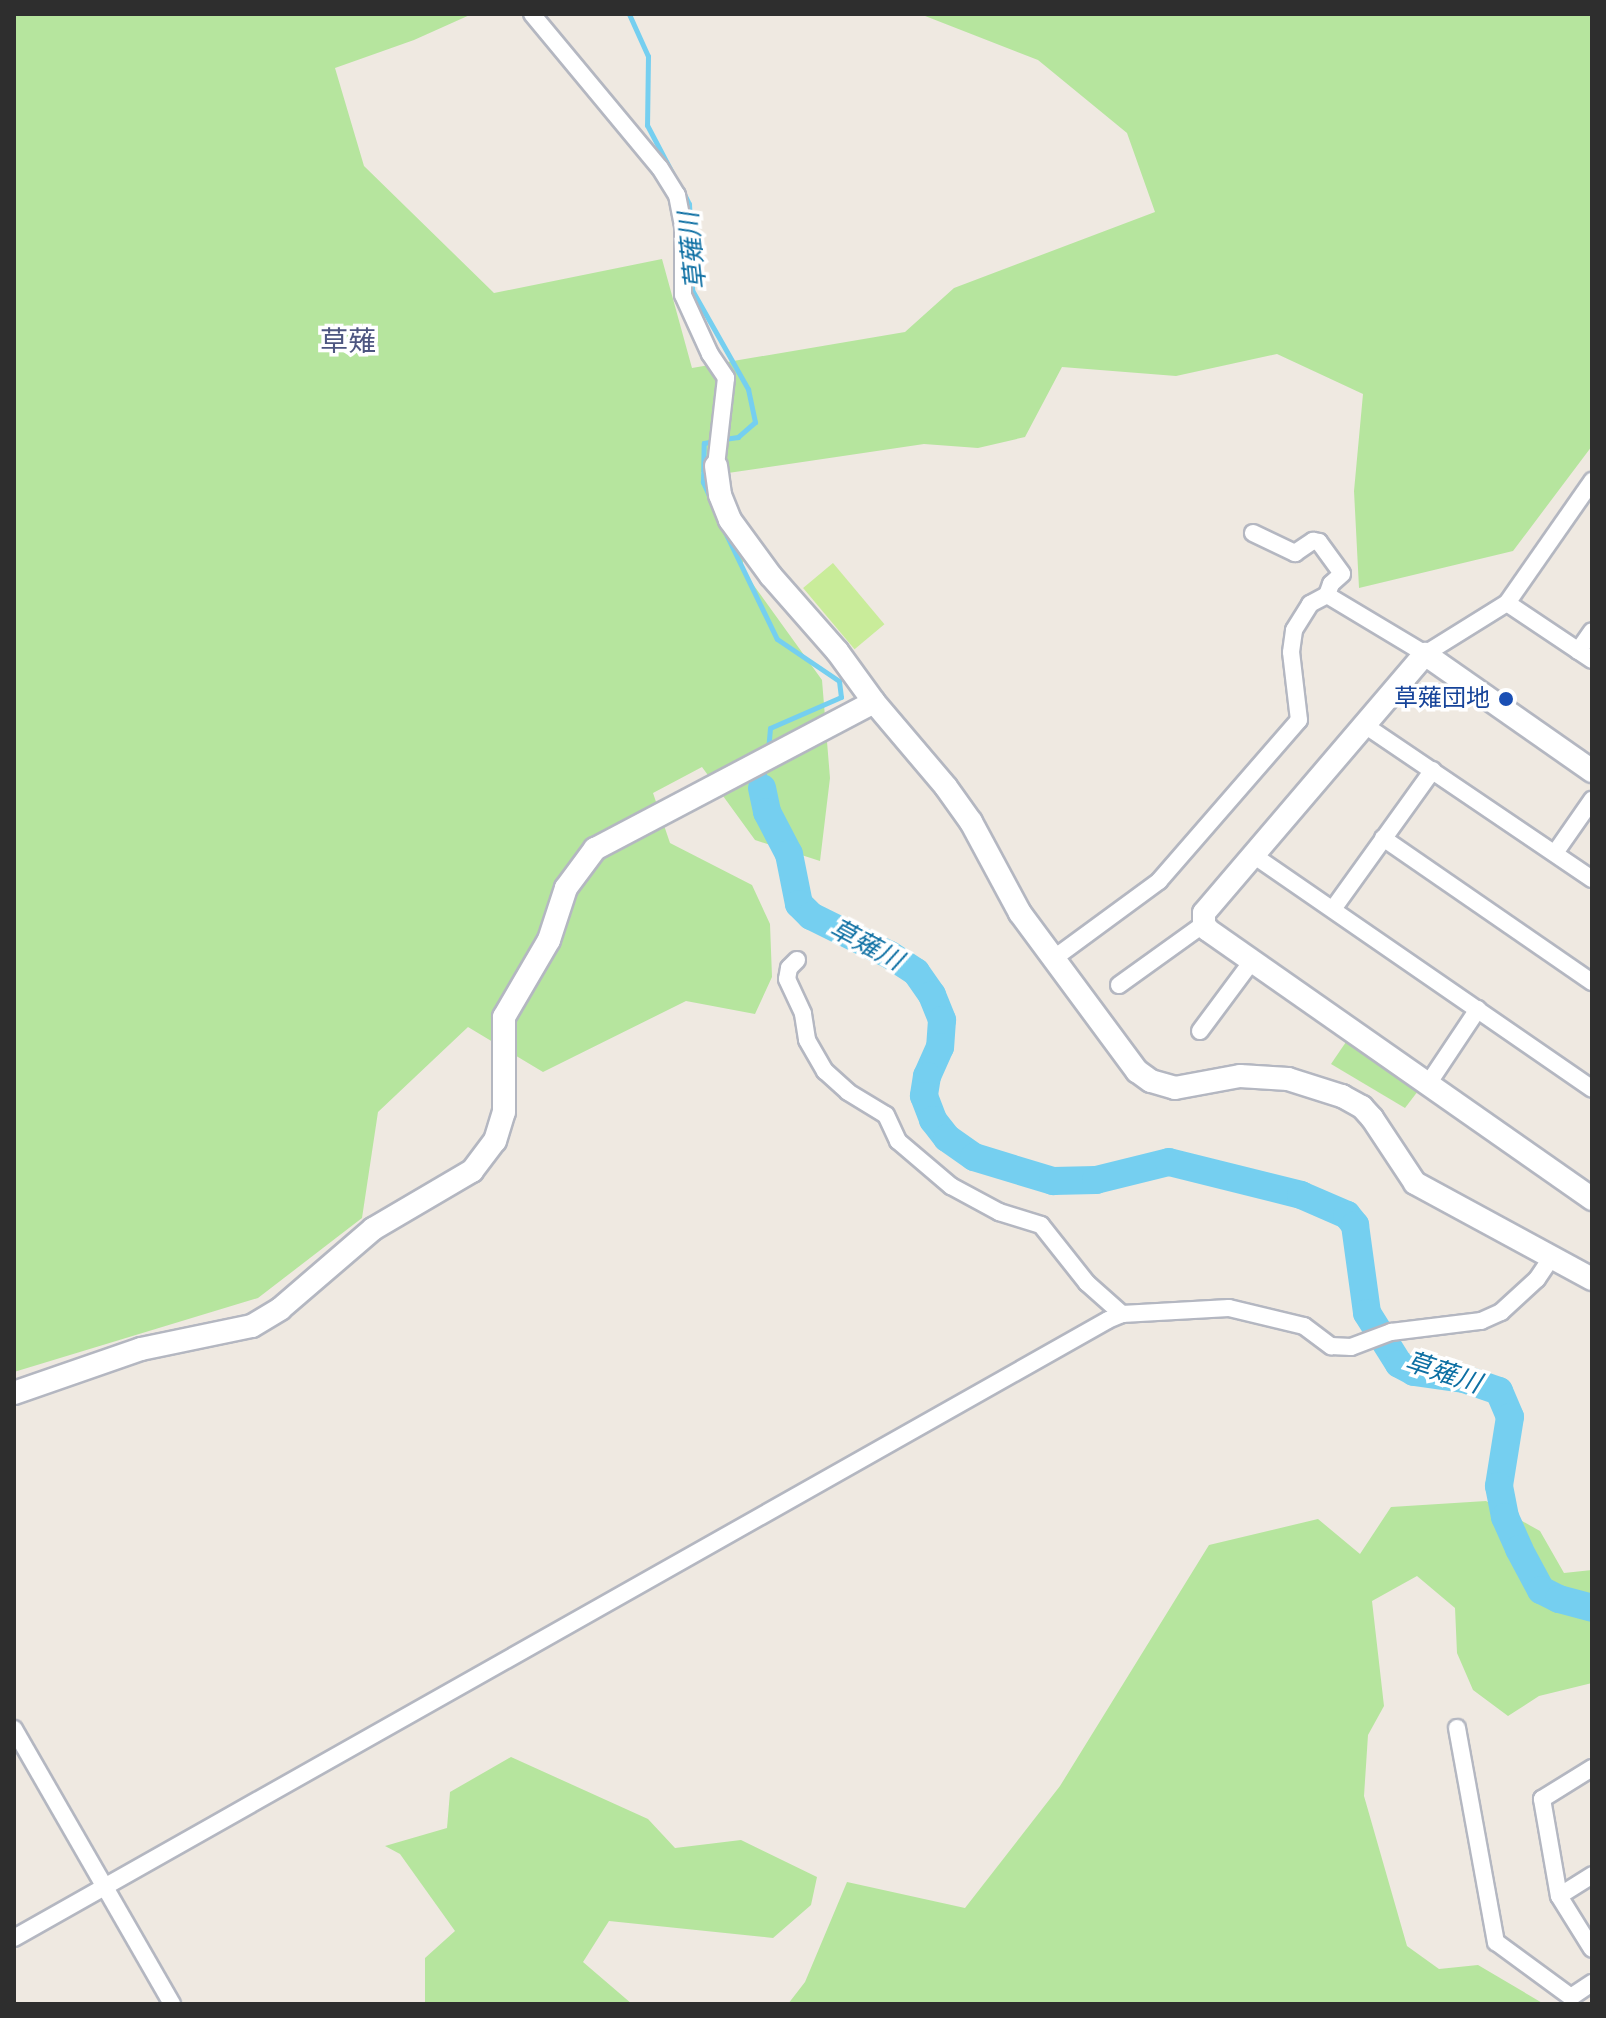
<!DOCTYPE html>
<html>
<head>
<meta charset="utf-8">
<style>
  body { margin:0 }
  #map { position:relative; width:1606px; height:2018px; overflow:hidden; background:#efe9e1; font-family:"Work Sans","Noto Sans JP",sans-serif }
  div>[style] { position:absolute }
  .green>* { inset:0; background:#b6e59e }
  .pitch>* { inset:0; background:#c9ec9a; transform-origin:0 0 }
  .stream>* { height:5px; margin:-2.5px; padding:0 2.5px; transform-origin:2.5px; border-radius:2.5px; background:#75cff0 }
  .river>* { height:28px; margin:-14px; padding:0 14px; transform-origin:14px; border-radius:14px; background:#75cff0 }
  .roads { filter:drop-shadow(2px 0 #b4b7c1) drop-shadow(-2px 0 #b4b7c1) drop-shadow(0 2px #b4b7c1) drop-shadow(0 -2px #b4b7c1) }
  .street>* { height:16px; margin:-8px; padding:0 8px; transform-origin:8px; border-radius:8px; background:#fff }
  .secondary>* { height:22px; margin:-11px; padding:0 11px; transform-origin:11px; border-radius:11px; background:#fff }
  .dots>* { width:22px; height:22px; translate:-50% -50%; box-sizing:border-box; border:4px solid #fff; border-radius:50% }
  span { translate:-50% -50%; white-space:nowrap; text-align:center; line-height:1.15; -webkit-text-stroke:7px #fff; paint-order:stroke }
  .transit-label { font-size:24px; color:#164399 }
  .right { translate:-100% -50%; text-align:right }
  .water-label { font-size:26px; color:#0d6fa3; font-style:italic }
  .quarter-label { font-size:28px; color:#4d5680 }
  .frame { position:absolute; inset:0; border:16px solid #2e2e2e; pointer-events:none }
</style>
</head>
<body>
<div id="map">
  <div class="green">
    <i style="clip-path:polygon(14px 14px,472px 14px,414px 40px,335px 68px,364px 166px,494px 293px,662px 259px,692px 368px,905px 332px,954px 288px,1155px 212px,1127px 133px,1038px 60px,920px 14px,1592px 14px,1592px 446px,1513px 551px,1359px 588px,1354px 491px,1363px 394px,1277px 354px,1176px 376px,1062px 367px,1025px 437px,978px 448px,924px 444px,728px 473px,701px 472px,703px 482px,744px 556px,742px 569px,822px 680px,830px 778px,820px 861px,755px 840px,702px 767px,653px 793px,670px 843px,752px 885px,770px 924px,772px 977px,755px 1014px,686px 1001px,543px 1072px,468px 1027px,378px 1112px,362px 1218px,258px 1298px,14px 1372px)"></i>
    <i style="clip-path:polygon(1348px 1039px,1418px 1091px,1405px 1108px,1331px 1064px)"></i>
    <i style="clip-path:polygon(1486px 1501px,1540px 1531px,1564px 1573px,1592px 1570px,1592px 1683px,1539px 1696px,1508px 1716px,1473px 1690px,1457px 1653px,1455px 1608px,1417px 1576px,1372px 1601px,1384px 1706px,1368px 1735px,1364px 1796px,1407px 1946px,1439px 1969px,1478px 1965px,1544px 2004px,788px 2004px,805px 1982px,847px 1882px,965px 1908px,1060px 1786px,1209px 1545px,1318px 1519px,1360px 1554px,1391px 1507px)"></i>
    <i style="clip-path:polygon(511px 1757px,648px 1819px,675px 1848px,741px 1840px,817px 1877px,811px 1905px,773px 1938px,609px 1921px,583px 1962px,632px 2004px,425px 2004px,425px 1958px,455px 1931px,400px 1854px,385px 1846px,447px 1828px,450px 1792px)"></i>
  </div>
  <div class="pitch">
    <i style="left:833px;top:563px;width:80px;height:39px;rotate:50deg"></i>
  </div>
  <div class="stream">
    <i style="left:629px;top:14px;width:46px;rotate:65.7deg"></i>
    <i style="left:648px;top:56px;width:69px;rotate:90.8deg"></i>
    <i style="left:647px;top:125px;width:60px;rotate:62.2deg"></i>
    <i style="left:684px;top:194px;width:11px;rotate:63deg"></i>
    <i style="left:689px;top:204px;width:18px;rotate:87deg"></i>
    <i style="left:691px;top:256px;width:34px;rotate:88deg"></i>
    <i style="left:692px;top:290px;width:114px;rotate:60.5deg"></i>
    <i style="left:748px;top:389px;width:34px;rotate:78deg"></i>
    <i style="left:755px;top:422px;width:23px;rotate:139deg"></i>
    <i style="left:738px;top:437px;width:14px;rotate:172deg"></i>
    <i style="left:711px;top:500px;width:20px;rotate:-114deg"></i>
    <i style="left:703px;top:482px;width:39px;rotate:-89deg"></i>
    <i style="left:704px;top:443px;width:10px;rotate:-11deg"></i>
    <i style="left:723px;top:528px;width:123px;rotate:64.1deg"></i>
    <i style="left:777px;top:639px;width:75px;rotate:34.1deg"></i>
    <i style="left:839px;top:681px;width:16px;rotate:83deg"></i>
    <i style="left:841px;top:697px;width:77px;rotate:156.4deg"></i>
    <i style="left:770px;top:728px;width:21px;rotate:95deg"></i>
    <i style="left:762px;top:788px;width:21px;rotate:-82deg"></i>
  </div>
  <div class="river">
    <i style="left:762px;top:788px;width:25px;rotate:78deg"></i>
    <i style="left:767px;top:812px;width:47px;rotate:62.4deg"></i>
    <i style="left:789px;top:854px;width:51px;rotate:78.7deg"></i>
    <i style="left:799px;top:904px;width:17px;rotate:45deg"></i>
    <i style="left:811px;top:916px;width:88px;rotate:26.3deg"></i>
    <i style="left:890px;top:955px;width:31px;rotate:33deg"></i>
    <i style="left:916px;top:972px;width:28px;rotate:55deg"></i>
    <i style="left:932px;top:995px;width:27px;rotate:68deg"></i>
    <i style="left:942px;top:1020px;width:27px;rotate:94deg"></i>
    <i style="left:940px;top:1047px;width:32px;rotate:114deg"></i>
    <i style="left:927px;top:1076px;width:20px;rotate:99deg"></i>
    <i style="left:924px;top:1096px;width:26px;rotate:69deg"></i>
    <i style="left:933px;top:1120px;width:23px;rotate:52deg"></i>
    <i style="left:947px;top:1138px;width:33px;rotate:35deg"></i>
    <i style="left:974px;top:1157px;width:83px;rotate:16.9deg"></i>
    <i style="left:1053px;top:1181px;width:43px;rotate:-1.3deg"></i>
    <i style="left:1096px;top:1180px;width:75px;rotate:-13.9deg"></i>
    <i style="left:1169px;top:1162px;width:136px;rotate:14deg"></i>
    <i style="left:1301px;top:1195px;width:50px;rotate:23.5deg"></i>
    <i style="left:1347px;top:1215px;width:13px;rotate:51deg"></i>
    <i style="left:1355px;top:1225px;width:89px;rotate:82.2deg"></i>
    <i style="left:1367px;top:1313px;width:60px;rotate:57.9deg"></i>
    <i style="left:1399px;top:1364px;width:17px;rotate:28deg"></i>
    <i style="left:1414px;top:1372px;width:50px;rotate:8deg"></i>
    <i style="left:1464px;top:1379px;width:37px;rotate:19deg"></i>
    <i style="left:1499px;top:1391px;width:28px;rotate:67deg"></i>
    <i style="left:1510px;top:1417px;width:70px;rotate:99.1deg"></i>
    <i style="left:1499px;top:1486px;width:32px;rotate:79deg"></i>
    <i style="left:1505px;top:1517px;width:35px;rotate:66deg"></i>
    <i style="left:1519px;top:1549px;width:47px;rotate:61.8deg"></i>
    <i style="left:1541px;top:1590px;width:20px;rotate:27deg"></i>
    <i style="left:1559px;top:1599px;width:34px;rotate:15deg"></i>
  </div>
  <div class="roads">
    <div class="street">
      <i style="left:532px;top:14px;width:200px;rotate:50.3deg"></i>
      <i style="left:660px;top:168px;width:32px;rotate:58deg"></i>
      <i style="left:677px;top:195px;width:33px;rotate:79deg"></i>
      <i style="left:683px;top:227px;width:68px;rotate:90deg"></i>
      <i style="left:683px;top:295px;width:65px;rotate:65.4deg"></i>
      <i style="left:710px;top:354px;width:29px;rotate:56deg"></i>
      <i style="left:726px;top:378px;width:89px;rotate:96.5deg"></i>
      <i style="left:1253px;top:533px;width:47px;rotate:25.5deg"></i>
      <i style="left:1295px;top:553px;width:22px;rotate:-34deg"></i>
      <i style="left:1313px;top:541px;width:6px;rotate:9deg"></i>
      <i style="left:1319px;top:542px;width:39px;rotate:54deg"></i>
      <i style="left:1342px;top:574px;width:15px;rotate:138deg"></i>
      <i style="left:1331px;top:584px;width:12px;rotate:110deg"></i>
      <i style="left:1507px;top:603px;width:102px;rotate:33.8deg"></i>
      <i style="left:1578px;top:651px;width:24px;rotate:-55deg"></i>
      <i style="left:1366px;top:726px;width:273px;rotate:34.1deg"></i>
      <i style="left:1383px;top:838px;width:254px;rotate:34.6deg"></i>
      <i style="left:1555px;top:853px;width:65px;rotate:-55.1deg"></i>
      <i style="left:1256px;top:857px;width:408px;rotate:34.6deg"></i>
      <i style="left:1333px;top:909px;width:171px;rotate:-54.3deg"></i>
      <i style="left:1053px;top:959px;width:132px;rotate:-36.3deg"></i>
      <i style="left:1159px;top:881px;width:213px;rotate:-49deg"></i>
      <i style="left:1299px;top:720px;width:68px;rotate:-96.7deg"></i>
      <i style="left:1291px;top:652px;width:22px;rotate:-82deg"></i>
      <i style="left:1294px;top:630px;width:31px;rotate:-58deg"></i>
      <i style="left:1310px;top:604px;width:19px;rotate:-28deg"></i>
      <i style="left:1327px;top:595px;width:114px;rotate:31deg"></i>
      <i style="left:1425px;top:654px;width:97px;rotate:-31.9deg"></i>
      <i style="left:1507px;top:603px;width:149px;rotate:-55.1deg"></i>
      <i style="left:797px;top:960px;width:11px;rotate:135deg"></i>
      <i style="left:789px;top:968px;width:11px;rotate:100deg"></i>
      <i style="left:787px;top:979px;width:38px;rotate:65deg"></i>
      <i style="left:803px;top:1014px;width:26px;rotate:81deg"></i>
      <i style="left:807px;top:1040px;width:36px;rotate:60deg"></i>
      <i style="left:825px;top:1071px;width:31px;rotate:42deg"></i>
      <i style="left:848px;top:1092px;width:44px;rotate:31.2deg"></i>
      <i style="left:886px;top:1115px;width:29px;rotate:65deg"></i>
      <i style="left:898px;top:1141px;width:70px;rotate:40.3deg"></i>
      <i style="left:951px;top:1186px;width:55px;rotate:28.4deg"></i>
      <i style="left:999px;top:1212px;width:44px;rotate:17.2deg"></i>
      <i style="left:1041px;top:1225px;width:74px;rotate:51.6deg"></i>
      <i style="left:1087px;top:1283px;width:47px;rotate:41.5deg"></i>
      <i style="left:1119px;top:985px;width:105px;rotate:-35.7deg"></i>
      <i style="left:1200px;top:1031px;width:87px;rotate:-53.4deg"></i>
      <i style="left:1428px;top:1084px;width:90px;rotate:-56.3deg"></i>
      <i style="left:1457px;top:1728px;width:218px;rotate:79.7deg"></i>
      <i style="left:1496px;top:1942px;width:93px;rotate:36.3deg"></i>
      <i style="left:1571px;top:1997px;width:25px;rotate:-34deg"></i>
      <i style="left:14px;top:1729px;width:317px;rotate:60.1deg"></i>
      <i style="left:1592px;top:1768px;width:59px;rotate:148.2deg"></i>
      <i style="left:1542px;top:1799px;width:98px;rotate:80.1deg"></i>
      <i style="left:1559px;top:1896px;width:62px;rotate:58.1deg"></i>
      <i style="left:1559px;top:1896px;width:39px;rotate:-32deg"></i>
      <i style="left:14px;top:1938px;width:1256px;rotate:-29.46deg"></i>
      <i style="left:1108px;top:1320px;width:15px;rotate:-23deg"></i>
      <i style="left:1122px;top:1314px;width:107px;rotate:-3.2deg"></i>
      <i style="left:1229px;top:1308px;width:77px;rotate:13.5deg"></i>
      <i style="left:1304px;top:1326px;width:34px;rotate:37deg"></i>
      <i style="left:1331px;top:1346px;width:20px;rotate:3deg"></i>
      <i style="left:1351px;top:1347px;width:43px;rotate:-20.6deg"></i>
      <i style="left:1391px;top:1332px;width:91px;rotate:-7deg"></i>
      <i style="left:1481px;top:1321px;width:22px;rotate:-24deg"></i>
      <i style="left:1501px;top:1312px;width:49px;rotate:-42.5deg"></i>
      <i style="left:1537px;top:1279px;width:25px;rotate:-56deg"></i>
    </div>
    <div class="secondary">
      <i style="left:716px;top:466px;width:29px;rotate:82deg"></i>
      <i style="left:720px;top:495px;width:27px;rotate:68deg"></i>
      <i style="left:730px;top:520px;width:69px;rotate:53.8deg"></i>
      <i style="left:771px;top:576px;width:100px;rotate:48.7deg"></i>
      <i style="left:837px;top:651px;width:63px;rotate:54deg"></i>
      <i style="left:874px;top:702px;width:111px;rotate:49.7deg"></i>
      <i style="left:946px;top:787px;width:43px;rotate:54.5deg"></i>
      <i style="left:971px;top:822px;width:103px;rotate:61.7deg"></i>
      <i style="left:1020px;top:913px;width:197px;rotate:53.5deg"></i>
      <i style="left:1137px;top:1071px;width:17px;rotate:36deg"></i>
      <i style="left:1151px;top:1081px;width:25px;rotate:16deg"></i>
      <i style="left:1175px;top:1088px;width:66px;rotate:-10.5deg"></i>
      <i style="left:1240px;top:1076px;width:48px;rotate:3.6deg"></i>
      <i style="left:1288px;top:1079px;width:57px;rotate:17.5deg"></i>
      <i style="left:1342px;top:1096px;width:23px;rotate:29deg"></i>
      <i style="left:1362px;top:1107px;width:15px;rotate:48deg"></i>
      <i style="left:1372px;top:1118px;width:78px;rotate:56.5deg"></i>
      <i style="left:1415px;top:1183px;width:201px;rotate:28.5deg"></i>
      <i style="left:1592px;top:771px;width:204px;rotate:-145deg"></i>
      <i style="left:1425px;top:654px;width:340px;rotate:130.5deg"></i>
      <i style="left:1204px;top:913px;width:11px;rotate:90deg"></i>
      <i style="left:1204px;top:924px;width:7px;rotate:56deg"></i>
      <i style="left:1208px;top:930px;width:469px;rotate:35deg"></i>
      <i style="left:14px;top:1393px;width:134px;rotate:-19.1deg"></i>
      <i style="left:141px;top:1349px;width:113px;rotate:-11.7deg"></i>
      <i style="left:252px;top:1326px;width:33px;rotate:-31deg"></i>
      <i style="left:280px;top:1309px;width:123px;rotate:-40.7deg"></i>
      <i style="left:373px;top:1229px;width:115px;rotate:-30.4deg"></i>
      <i style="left:472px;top:1171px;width:38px;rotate:-53deg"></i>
      <i style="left:495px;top:1141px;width:30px;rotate:-73deg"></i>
      <i style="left:504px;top:1112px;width:95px;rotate:-90deg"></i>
      <i style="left:504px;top:1017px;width:89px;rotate:-59.7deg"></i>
      <i style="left:549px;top:940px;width:55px;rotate:-71.9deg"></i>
      <i style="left:566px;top:888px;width:49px;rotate:-53.4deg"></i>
      <i style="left:595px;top:849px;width:315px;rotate:-27.8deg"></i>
    </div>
  </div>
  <div class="dots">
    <i style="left:1506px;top:699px;background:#1a4fb4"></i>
  </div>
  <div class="transit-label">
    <span class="right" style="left:1490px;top:699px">草薙団地</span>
  </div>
  <div class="water-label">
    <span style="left:693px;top:251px;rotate:-96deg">草薙川</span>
    <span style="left:866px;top:945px;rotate:28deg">草薙川</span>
    <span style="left:1443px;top:1373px;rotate:18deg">草薙川</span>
  </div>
  <div class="quarter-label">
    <span style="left:348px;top:342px">草薙</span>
  </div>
  <div class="frame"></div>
</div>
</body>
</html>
